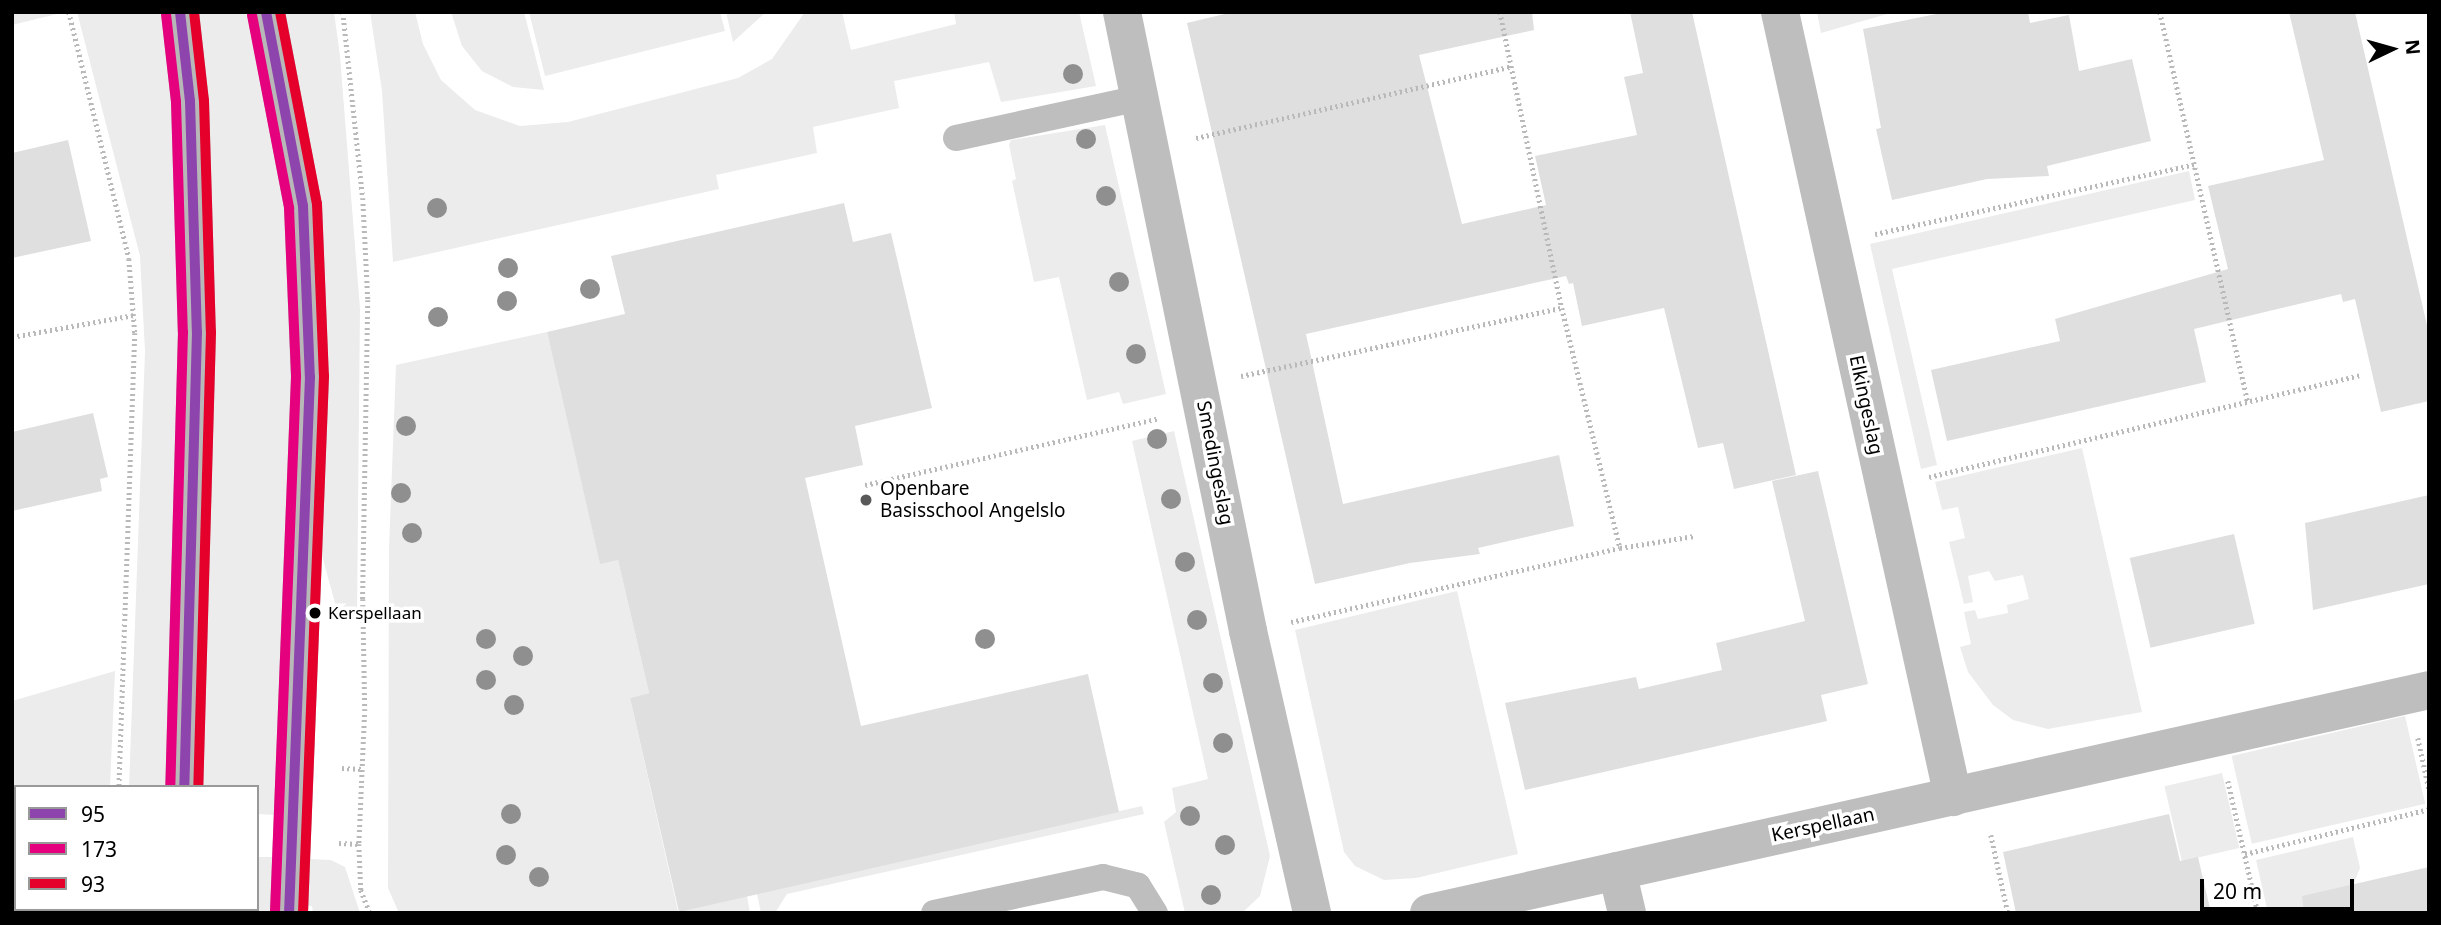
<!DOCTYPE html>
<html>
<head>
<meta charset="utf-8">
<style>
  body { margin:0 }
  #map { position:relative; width:2441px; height:925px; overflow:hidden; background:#fff; font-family:"Noto Sans",sans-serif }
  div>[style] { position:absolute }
  .green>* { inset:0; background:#ececec; transform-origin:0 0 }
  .building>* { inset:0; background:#dfdfdf; transform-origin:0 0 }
  .path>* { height:4.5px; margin-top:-2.25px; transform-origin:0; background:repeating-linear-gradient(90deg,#b9b9b9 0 2px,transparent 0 5.5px) }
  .lane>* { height:26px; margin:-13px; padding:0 13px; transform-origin:13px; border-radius:13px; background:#bebebe }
  .street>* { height:38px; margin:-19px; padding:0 19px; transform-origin:19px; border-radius:19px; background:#bebebe }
  .secondary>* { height:38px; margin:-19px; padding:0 19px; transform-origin:19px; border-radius:19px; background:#b8b8b8 }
  .bus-1>* { height:10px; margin:-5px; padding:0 5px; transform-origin:5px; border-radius:5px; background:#8e44ad }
  .bus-2>* { height:10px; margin:-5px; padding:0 5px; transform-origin:5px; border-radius:5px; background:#e5007d }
  .bus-3>* { height:10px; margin:-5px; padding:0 5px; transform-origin:5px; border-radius:5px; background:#e4002b }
  .trees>* { width:20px; height:20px; margin:-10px; border-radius:50%; background:#8f8f8f }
  .dots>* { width:19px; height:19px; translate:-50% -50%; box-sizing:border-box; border:4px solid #fff; border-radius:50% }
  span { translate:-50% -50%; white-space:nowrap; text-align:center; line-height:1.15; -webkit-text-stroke:7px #fff; paint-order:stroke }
  .bus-label { font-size:17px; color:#000 }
  .left { translate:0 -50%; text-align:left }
  .street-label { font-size:19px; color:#000 }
  .poi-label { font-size:19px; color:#000 }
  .frame { position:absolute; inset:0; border:14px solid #000; pointer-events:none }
  .legend { position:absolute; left:14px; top:785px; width:245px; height:126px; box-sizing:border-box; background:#fff; border:2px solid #999; margin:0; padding:9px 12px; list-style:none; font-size:21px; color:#000 }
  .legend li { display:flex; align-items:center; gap:14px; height:35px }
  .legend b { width:35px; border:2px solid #999 }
  .north { position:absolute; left:2357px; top:14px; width:70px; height:70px; -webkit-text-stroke:5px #fff; paint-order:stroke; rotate:85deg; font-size:19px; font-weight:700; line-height:28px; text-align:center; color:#000 }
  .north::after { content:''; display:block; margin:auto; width:24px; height:32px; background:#000; clip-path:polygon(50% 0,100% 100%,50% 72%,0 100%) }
  .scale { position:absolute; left:2200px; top:879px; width:154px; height:32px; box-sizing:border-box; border:4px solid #000; border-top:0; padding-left:9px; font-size:21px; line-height:24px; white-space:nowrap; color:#000; -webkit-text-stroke:5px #fff; paint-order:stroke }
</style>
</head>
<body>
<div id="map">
  <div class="green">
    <i style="clip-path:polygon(12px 12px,60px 12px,61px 13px,12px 25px)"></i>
    <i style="clip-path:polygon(77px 12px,168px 12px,183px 366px,169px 787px,129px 787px,145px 351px,140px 256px)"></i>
    <i style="clip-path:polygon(197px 12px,253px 12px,287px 190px,293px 317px,276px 815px,257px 814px,257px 787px,198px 787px)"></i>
    <i style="clip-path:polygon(282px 12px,334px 12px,340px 56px,360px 309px,357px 615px,338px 614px,318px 541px)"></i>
    <i style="clip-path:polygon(370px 12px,415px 12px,423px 44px,441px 80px,475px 110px,520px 126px,568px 122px,738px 78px,772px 59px,805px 12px,842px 12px,851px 50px,956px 24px,954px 12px,1079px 12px,1096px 86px,1001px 102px,989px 62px,894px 81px,899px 108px,813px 127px,817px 153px,716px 175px,719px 189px,393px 262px,382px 91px)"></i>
    <i style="clip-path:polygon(451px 12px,524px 12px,544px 90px,513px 87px,482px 71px,462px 46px)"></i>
    <i style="clip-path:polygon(529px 12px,720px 12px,725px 31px,545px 76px)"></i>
    <i style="clip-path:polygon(726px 12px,766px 12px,733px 42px)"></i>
    <i style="clip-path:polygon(1817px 12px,1894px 12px,1821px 33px)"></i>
    <i style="clip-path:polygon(1105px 125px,1166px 394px,1123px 404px,1119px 392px,1087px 400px,1059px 277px,1034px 282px,1012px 181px,1016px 179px,1009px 145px,1011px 140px)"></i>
    <i style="clip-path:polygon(2189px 171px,2195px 200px,1892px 269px,1937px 465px,1921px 469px,1870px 244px)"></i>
    <i style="clip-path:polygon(547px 332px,600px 563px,618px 560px,649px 693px,630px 698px,678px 911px,747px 896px,750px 913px,399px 913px,388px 888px,389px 548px,396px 365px)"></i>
    <i style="clip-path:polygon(1174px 431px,1270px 856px,1260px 896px,1242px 913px,1185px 913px,1164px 822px,1176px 812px,1172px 788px,1208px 779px,1132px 441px)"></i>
    <i style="clip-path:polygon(2082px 448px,2142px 712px,2048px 729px,2013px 720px,1993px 705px,1968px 672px,1960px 647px,1971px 644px,1964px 612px,1975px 610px,1978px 619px,2008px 613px,2007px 605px,2029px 599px,2023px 575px,1995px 581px,1989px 571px,1968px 576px,1973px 602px,1964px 604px,1949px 542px,1965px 538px,1958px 507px,1942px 510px,1935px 482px)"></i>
    <i style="clip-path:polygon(1457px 591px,1518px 854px,1416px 878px,1384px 880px,1355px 866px,1344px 852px,1295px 630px)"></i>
    <i style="clip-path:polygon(115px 671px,110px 787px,16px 787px,12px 825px,12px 701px)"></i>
    <i style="left:2405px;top:716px;width:90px;height:178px;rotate:77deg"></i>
    <i style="left:2222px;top:773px;width:77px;height:59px;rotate:77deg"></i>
    <i style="clip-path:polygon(1142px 806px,1144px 814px,787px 894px,775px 913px,761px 913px,757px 894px)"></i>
    <i style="clip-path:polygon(2353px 837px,2360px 868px,2354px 883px,2361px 913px,2268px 913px,2256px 860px)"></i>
    <i style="clip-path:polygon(12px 854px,16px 909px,105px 909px,105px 913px,12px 913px)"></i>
    <i style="clip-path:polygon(257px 857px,274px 857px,272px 913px,204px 913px,203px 909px,257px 909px)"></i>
    <i style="clip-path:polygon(309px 859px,331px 860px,345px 867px,360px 913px,313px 913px,312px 906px,304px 906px)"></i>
  </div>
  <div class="building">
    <i style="clip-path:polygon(1233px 12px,1532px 12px,1534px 30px,1419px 55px,1462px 224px,1546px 205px,1535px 156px,1637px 135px,1624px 77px,1643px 73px,1630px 12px,1692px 12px,1796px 475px,1734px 489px,1723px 443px,1698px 448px,1664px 308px,1582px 326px,1573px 283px,1569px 284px,1566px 276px,1306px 334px,1343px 504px,1559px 455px,1574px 526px,1478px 548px,1480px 554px,1410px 563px,1315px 584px,1187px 23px)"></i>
    <i style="clip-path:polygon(1946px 12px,2028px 12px,2030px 23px,2069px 15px,2079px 71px,2132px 59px,2151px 141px,2047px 166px,2049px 176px,1987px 179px,1892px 200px,1876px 129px,1881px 128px,1863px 29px)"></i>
    <i style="clip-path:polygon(2289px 12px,2355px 12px,2429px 334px,2429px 401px,2381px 412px,2355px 299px,2343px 302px,2341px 294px,2194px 329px,2206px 382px,1947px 441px,1931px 370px,2060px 341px,2055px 319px,2228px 269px,2208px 186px,2324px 160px)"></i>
    <i style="clip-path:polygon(68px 140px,91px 241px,12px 258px,12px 153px)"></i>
    <i style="clip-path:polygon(844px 203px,853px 242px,891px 233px,932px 408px,855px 426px,863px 465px,805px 478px,861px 726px,1088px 674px,1119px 812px,679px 912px,630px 698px,649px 693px,618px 560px,600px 564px,547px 332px,625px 314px,611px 256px)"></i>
    <i style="clip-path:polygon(93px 413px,108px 477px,100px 479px,102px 491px,12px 511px,12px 432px)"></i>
    <i style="clip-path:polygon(1818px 471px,1868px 684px,1821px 695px,1827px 721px,1525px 790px,1505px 703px,1636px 677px,1639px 689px,1722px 670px,1716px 643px,1805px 621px,1772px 481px)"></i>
    <i style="clip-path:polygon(2429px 495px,2429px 584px,2313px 610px,2305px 523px)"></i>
    <i style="left:2234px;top:534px;width:92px;height:107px;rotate:77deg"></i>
    <i style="clip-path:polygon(2169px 814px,2180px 861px,2198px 857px,2211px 913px,2016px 913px,2003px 852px)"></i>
    <i style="clip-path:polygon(2429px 867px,2429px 913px,2304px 913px,2302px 896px)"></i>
  </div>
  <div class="path">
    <i style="left:69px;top:12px;width:254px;rotate:76.3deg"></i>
    <i style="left:129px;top:259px;width:74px;rotate:85.4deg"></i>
    <i style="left:135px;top:333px;width:454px;rotate:92deg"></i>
    <i style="left:343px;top:12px;width:187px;rotate:83.9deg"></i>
    <i style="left:363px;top:198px;width:102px;rotate:87.2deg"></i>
    <i style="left:368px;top:300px;width:299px;rotate:91deg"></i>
    <i style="left:363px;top:599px;width:110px;rotate:89deg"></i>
    <i style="left:365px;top:709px;width:135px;rotate:92.5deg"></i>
    <i style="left:359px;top:844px;width:46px;rotate:87.5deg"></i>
    <i style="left:361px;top:890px;width:25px;rotate:69deg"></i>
    <i style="left:1500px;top:12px;width:302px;rotate:78.2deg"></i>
    <i style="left:1562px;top:308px;width:247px;rotate:76.4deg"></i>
    <i style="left:2160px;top:12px;width:399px;rotate:77.3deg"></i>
    <i style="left:1196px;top:138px;width:324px;rotate:-12.8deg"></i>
    <i style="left:1875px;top:234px;width:329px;rotate:-12.3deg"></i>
    <i style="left:12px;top:337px;width:124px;rotate:-10.2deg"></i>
    <i style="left:1241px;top:376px;width:328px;rotate:-12deg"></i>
    <i style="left:1929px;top:477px;width:442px;rotate:-13.3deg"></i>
    <i style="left:865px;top:485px;width:302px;rotate:-12.8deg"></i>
    <i style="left:1291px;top:622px;width:337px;rotate:-12.7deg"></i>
    <i style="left:1620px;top:548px;width:75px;rotate:-9.2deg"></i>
    <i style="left:2418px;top:738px;width:52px;rotate:77.8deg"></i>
    <i style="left:342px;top:768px;width:20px;rotate:3deg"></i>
    <i style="left:2228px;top:781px;width:135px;rotate:77.2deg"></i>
    <i style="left:12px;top:833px;width:4px;rotate:14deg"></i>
    <i style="left:1991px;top:835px;width:80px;rotate:77.7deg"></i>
    <i style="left:339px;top:843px;width:20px;rotate:3deg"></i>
    <i style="left:2245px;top:854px;width:189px;rotate:-13.7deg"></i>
    <i style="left:114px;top:913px;width:4px;rotate:-76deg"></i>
  </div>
  <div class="lane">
    <i style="left:956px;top:138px;width:188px;rotate:-12.3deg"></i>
    <i style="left:934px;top:913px;width:173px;rotate:-12deg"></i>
    <i style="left:1103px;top:877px;width:36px;rotate:14deg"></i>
    <i style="left:1138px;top:886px;width:32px;rotate:58deg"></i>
  </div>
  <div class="street">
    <i style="left:1122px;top:12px;width:632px;rotate:78.49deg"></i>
    <i style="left:1248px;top:631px;width:289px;rotate:77.2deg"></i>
    <i style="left:1780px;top:12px;width:804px;rotate:77.57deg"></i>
    <i style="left:1617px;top:871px;width:43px;rotate:76.6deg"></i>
    <i style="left:1429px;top:913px;width:1025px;rotate:-12.57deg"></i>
  </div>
  <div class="secondary">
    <i style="left:180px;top:12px;width:90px;rotate:83.6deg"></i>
    <i style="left:190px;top:101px;width:231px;rotate:88.3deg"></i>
    <i style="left:197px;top:332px;width:455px;rotate:91.6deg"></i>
    <i style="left:266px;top:12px;width:197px;rotate:79.2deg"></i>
    <i style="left:303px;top:206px;width:171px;rotate:87.7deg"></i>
    <i style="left:310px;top:377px;width:536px;rotate:92.24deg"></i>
    <i style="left:179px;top:913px;width:4px;rotate:-90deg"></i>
  </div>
  <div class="bus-1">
    <i style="left:180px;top:12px;width:90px;rotate:83.6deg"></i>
    <i style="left:190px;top:101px;width:231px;rotate:88.3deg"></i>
    <i style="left:197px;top:332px;width:455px;rotate:91.6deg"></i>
    <i style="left:266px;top:12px;width:197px;rotate:79.2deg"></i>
    <i style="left:303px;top:206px;width:171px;rotate:87.7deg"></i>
    <i style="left:310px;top:377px;width:536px;rotate:92.24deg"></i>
  </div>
  <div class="bus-2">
    <i style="left:166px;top:14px;width:89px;rotate:83.5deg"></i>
    <i style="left:176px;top:102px;width:230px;rotate:88.3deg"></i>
    <i style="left:183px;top:332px;width:455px;rotate:91.6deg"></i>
    <i style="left:252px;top:15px;width:197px;rotate:79.1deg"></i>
    <i style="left:289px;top:208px;width:169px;rotate:87.6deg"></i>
    <i style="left:296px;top:377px;width:535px;rotate:92.25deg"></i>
  </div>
  <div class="bus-3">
    <i style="left:194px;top:12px;width:90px;rotate:83.6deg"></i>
    <i style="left:204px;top:101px;width:231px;rotate:88.3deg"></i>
    <i style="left:211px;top:332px;width:455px;rotate:91.6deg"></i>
    <i style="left:280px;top:12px;width:196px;rotate:79.1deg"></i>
    <i style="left:317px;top:204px;width:172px;rotate:87.7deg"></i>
    <i style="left:324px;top:376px;width:537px;rotate:92.24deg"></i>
  </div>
  <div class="trees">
    <i style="left:1073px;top:74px"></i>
    <i style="left:1086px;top:139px"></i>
    <i style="left:1106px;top:196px"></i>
    <i style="left:437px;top:208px"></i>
    <i style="left:508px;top:268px"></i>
    <i style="left:1119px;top:282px"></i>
    <i style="left:590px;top:289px"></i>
    <i style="left:507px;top:301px"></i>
    <i style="left:438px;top:317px"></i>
    <i style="left:1136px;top:354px"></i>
    <i style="left:406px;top:426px"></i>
    <i style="left:1157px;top:439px"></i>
    <i style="left:401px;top:493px"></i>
    <i style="left:1171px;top:499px"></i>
    <i style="left:412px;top:533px"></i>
    <i style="left:1185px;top:562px"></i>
    <i style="left:1197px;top:620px"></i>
    <i style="left:486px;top:639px"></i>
    <i style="left:985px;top:639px"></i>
    <i style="left:523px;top:656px"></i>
    <i style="left:486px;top:680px"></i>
    <i style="left:1213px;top:683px"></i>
    <i style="left:514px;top:705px"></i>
    <i style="left:1223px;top:743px"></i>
    <i style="left:511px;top:814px"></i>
    <i style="left:1190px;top:816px"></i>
    <i style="left:1225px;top:845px"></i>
    <i style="left:506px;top:855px"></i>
    <i style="left:539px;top:877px"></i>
    <i style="left:1211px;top:895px"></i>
  </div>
  <div class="dots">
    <i style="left:866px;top:500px;background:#595959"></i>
    <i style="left:315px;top:613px;background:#000"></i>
  </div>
  <div class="bus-label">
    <span class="left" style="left:328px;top:613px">Kerspellaan</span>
  </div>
  <div class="street-label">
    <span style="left:1866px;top:405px;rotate:78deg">Elkingeslag</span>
    <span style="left:1215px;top:463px;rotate:79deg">Smedingeslag</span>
    <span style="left:1823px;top:825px;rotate:-12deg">Kerspellaan</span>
  </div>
  <div class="poi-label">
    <span class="left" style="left:880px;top:500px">Openbare<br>Basisschool Angelslo</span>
  </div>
  <div class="frame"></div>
  <ul class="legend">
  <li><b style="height:9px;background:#8e44ad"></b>95</li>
  <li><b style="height:9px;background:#e5007d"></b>173</li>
  <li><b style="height:9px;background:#e4002b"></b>93</li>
  </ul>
  <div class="north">N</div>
  <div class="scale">20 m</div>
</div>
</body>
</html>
